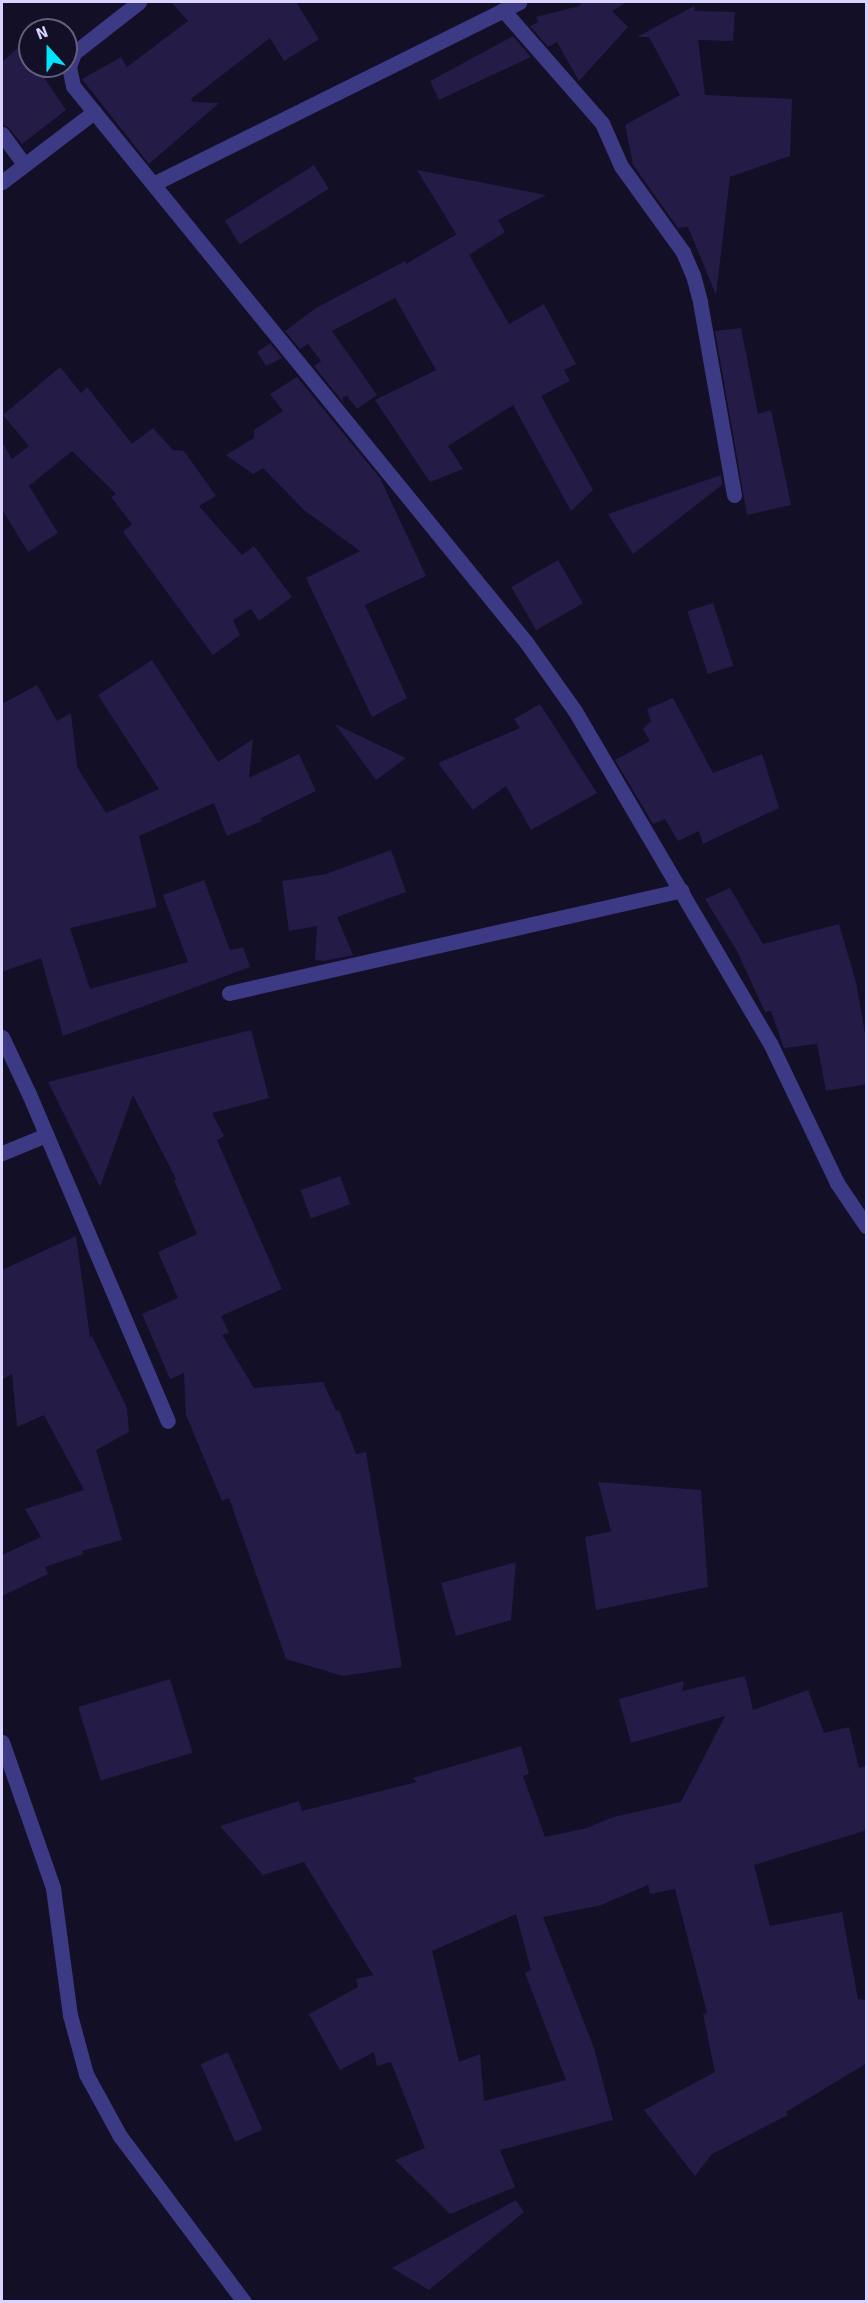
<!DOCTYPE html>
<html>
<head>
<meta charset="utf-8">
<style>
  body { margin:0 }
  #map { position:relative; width:868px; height:2303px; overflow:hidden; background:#130f26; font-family:Signika,sans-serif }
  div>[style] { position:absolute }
  .building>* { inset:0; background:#241b47; transform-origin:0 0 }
  .minor>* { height:15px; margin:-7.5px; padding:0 7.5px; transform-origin:7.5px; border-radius:7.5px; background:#3d3a85 }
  span { translate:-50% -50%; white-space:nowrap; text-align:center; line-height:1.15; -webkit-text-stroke:4.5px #130f26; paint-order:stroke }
  .frame { position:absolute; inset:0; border:3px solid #d9d4ff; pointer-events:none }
  .north { position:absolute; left:18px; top:18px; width:60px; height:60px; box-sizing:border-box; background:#130f26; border:2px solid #625e7d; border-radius:50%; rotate:339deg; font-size:16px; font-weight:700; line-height:24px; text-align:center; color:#d9d4ff }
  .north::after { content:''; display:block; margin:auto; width:21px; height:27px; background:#00e5ff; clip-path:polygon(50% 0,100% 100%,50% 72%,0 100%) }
</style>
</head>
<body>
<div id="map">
  <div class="building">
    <i style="clip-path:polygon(171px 2px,296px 2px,319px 39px,284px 61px,270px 38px,191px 99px,193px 102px,219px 103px,149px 164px,82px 79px,121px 57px,127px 67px,188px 21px)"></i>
    <i style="clip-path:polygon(583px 2px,623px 2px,624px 4px,612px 11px,628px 27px,579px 81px,557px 42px,548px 47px,530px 26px,538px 22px,536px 17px,579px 6px)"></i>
    <i style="clip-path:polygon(694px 6px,695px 11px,735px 12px,733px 41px,698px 40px,705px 95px,792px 99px,790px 156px,730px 177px,716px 295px,688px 227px,678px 228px,633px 165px,625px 125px,680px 95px,649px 37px,637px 37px)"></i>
    <i style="clip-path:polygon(513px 36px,531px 57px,439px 100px,430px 81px)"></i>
    <i style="clip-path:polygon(22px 44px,30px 57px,30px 66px,36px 66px,66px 110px,22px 144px,9px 128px,2px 124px,2px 62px)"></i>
    <i style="left:314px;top:165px;width:28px;height:105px;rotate:58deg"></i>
    <i style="clip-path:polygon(417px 170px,546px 195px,498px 220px,505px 232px,469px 255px)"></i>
    <i style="clip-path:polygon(457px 234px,509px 324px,544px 304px,576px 364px,564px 370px,570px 381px,541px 396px,593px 490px,571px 511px,513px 405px,448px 446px,463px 469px,430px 482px,375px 400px,436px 370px,395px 298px,332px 331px,377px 395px,357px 409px,347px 396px,342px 398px,345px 405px,314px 366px,321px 361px,308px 344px,300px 349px,285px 331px,316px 308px,405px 261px,406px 264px)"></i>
    <i style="clip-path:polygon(741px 328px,758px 414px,771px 410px,791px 505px,747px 515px,715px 331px)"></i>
    <i style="clip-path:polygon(270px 343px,282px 358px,266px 366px,257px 352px)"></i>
    <i style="clip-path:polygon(60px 367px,81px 393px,87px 387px,132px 444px,153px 428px,173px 450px,184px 451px,216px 496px,199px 506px,242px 555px,254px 546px,292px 597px,259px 621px,251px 609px,233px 620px,240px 635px,213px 655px,123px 532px,132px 524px,111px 497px,116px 494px,72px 451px,29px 486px,58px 533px,28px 552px,2px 509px,2px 442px,12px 459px,29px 446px,3px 415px)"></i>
    <i style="clip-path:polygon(297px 377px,380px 478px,426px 576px,365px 605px,407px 698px,372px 717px,306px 578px,360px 551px,304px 510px,263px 468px,253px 474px,226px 455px,254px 438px,254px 430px,283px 411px,270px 394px)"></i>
    <i style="clip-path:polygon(721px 475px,722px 485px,633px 554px,608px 514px)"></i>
    <i style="left:558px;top:560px;width:50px;height:54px;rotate:60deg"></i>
    <i style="left:713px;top:603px;width:66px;height:27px;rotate:72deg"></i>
    <i style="clip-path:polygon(152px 660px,218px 762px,253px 739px,249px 778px,299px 754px,316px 791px,261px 818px,262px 821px,227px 836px,214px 803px,139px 836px,157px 907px,70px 928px,90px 989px,188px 962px,163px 895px,204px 880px,230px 950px,243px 947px,250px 967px,63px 1036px,41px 958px,2px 972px,2px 704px,37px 685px,57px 721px,71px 713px,77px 767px,106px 813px,159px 789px,98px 695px)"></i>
    <i style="clip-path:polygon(673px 698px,713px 773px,762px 754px,779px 808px,703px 844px,699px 831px,678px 841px,665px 819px,653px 824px,615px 760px,650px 741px,643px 729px,651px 721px,647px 709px)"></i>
    <i style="clip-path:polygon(540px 704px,597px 793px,531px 830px,506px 786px,473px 810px,438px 763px,520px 728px,514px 719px)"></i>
    <i style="clip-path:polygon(335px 724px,406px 758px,376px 780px)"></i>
    <i style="clip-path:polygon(391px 850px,406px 892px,337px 917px,353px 955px,324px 961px,315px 960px,317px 926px,289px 931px,282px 881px,326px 874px)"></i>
    <i style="clip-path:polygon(730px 888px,763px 944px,839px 924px,856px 982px,867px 1045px,867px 1084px,826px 1091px,817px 1044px,784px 1048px,771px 1011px,765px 1012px,737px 951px,705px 899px)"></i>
    <i style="clip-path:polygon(251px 1030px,269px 1098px,212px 1113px,224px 1136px,217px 1140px,282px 1289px,221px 1316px,229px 1333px,222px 1335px,254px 1388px,323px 1382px,336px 1411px,339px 1410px,356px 1454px,366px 1452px,402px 1667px,343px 1676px,286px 1659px,229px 1498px,222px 1501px,186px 1415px,184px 1373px,170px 1379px,142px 1314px,178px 1298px,158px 1252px,197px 1234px,174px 1180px,176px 1179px,133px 1095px,100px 1187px,48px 1082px)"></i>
    <i style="left:340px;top:1176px;width:30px;height:42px;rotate:70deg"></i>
    <i style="clip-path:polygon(76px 1236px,90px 1337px,92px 1336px,127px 1408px,129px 1432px,96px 1450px,122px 1540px,82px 1551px,83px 1554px,45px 1567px,48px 1574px,2px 1596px,2px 1555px,41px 1537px,25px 1509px,84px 1490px,44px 1415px,17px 1427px,12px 1374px,2px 1379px,2px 1270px)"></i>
    <i style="clip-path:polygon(598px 1482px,701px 1490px,708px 1587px,596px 1610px,585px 1537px,611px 1531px)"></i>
    <i style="clip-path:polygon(516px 1562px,511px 1620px,456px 1636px,441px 1583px)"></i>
    <i style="clip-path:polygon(evenodd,745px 1676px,753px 1710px,808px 1690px,824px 1733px,849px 1727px,859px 1768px,867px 1766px,867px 1830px,754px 1865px,770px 1926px,842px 1912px,858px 1999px,867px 2000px,867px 2063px,786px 2112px,788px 2115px,712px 2154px,695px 2176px,644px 2110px,715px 2072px,703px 2014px,707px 2013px,675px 1889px,650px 1894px,648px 1885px,601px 1905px,543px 1917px,594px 2048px,613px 2120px,500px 2150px,515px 2187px,450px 2214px,395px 2160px,425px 2148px,391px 2062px,377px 2066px,374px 2052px,340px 2070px,309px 2014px,358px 1987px,356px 1979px,373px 1975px,304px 1862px,263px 1875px,220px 1826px,299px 1801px,302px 1811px,417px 1782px,413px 1778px,521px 1746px,529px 1774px,523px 1776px,545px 1837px,587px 1828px,613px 1817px,681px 1802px,725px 1716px,631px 1743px,619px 1699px,684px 1681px,682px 1691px,745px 1676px,516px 1914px,531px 1970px,525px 1973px,566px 2080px,484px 2101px,480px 2054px,459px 2062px,432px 1951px,516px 1914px)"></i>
    <i style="left:170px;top:1679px;width:77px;height:96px;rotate:73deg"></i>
    <i style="left:228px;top:2052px;width:85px;height:30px;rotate:66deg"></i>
    <i style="clip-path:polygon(516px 2200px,524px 2212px,429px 2290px,392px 2268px)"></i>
  </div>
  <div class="minor">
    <i style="left:139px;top:2px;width:83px;rotate:141.9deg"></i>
    <i style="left:74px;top:53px;width:15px;rotate:110deg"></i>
    <i style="left:69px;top:67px;width:19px;rotate:78deg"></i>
    <i style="left:73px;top:86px;width:717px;rotate:50.83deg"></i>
    <i style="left:526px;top:642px;width:85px;rotate:54.6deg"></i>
    <i style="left:575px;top:711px;width:385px;rotate:59.6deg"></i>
    <i style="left:770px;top:1043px;width:155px;rotate:64.4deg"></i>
    <i style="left:837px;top:1183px;width:52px;rotate:56deg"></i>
    <i style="left:503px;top:10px;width:150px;rotate:48.8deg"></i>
    <i style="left:602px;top:123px;width:47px;rotate:66.2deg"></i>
    <i style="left:621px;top:166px;width:106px;rotate:54.2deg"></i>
    <i style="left:683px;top:252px;width:25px;rotate:67deg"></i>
    <i style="left:693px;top:275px;width:28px;rotate:75deg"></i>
    <i style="left:700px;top:302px;width:196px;rotate:80deg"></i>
    <i style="left:2px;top:134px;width:37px;rotate:54deg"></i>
    <i style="left:2px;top:182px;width:116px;rotate:-37.3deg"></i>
    <i style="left:153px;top:184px;width:409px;rotate:-26.4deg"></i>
    <i style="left:229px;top:993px;width:464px;rotate:-12.8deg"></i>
    <i style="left:2px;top:1037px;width:63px;rotate:64.7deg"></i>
    <i style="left:29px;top:1094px;width:355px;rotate:67deg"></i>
    <i style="left:2px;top:1153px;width:48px;rotate:-22.2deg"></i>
    <i style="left:2px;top:1742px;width:155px;rotate:70.7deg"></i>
    <i style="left:53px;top:1888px;width:128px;rotate:82.4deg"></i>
    <i style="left:70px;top:2015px;width:61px;rotate:74.8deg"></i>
    <i style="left:86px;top:2074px;width:71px;rotate:61.3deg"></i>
    <i style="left:120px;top:2136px;width:207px;rotate:53.2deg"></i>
  </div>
  <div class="frame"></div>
  <div class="north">N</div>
</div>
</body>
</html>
